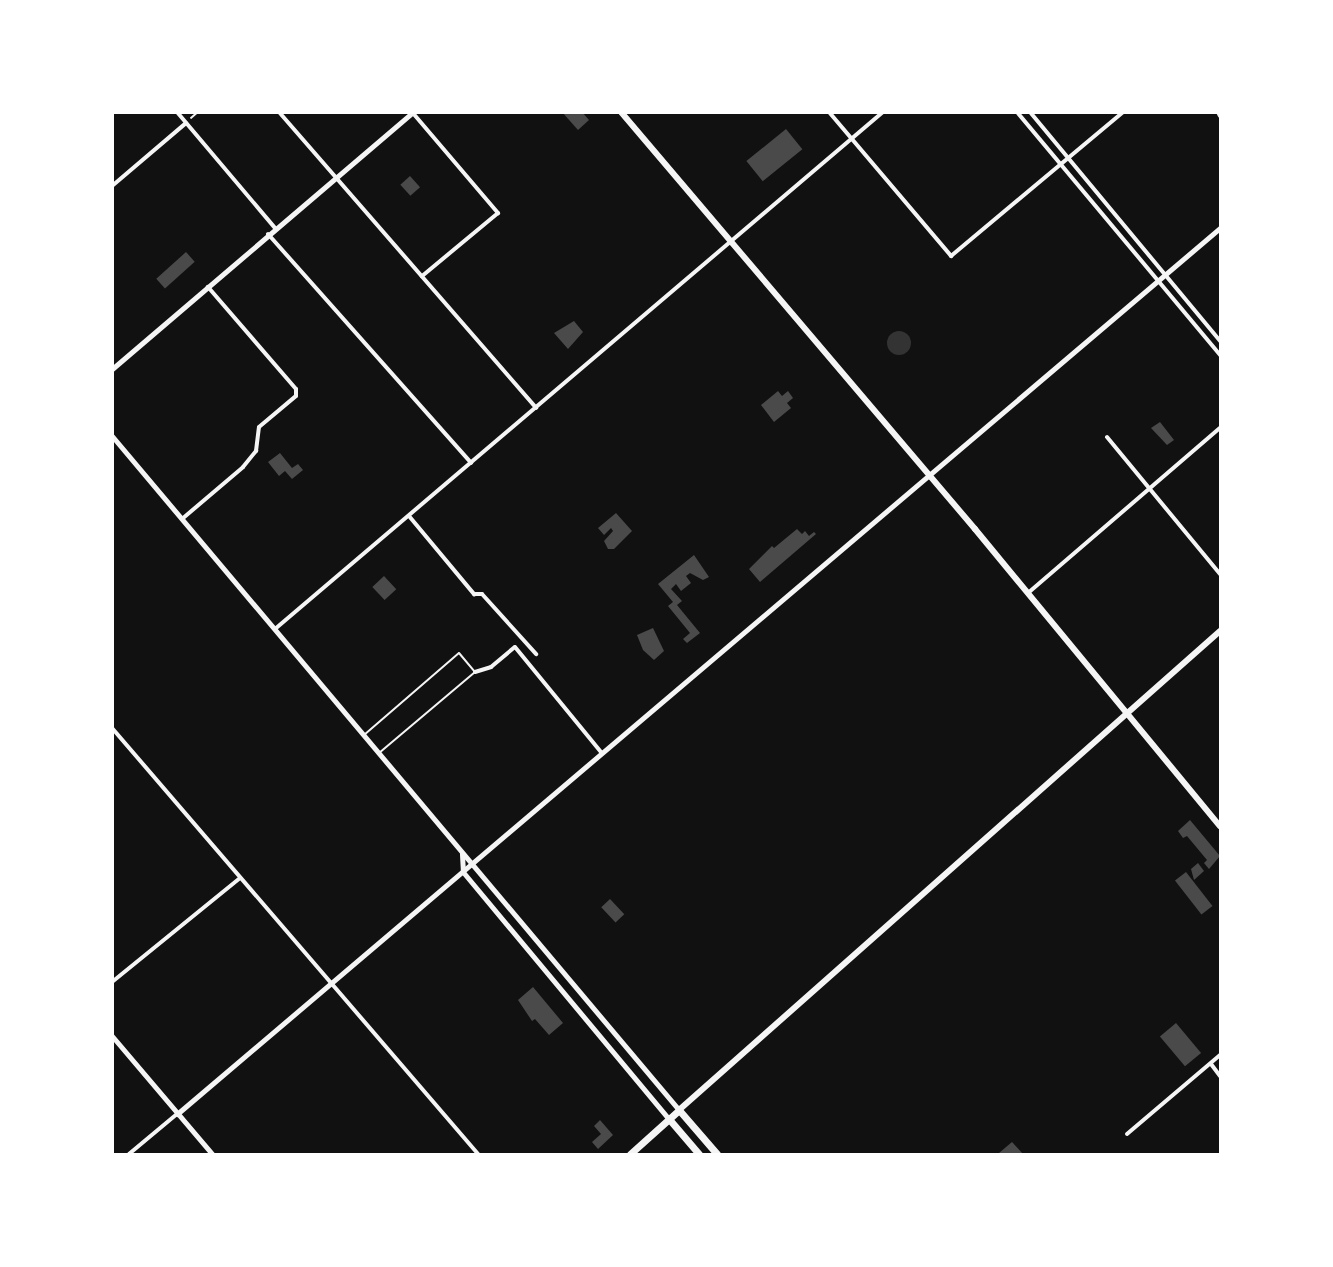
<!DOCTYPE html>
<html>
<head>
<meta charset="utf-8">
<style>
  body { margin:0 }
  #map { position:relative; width:1333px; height:1267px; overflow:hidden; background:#111; font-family:Inter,sans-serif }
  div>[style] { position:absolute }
  .water>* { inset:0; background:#333 }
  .round { border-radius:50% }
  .building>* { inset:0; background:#4a4a4a; transform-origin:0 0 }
  .path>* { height:1.5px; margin:-0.75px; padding:0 0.75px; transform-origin:0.75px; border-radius:0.75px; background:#f5f5f5 }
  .service>* { height:2px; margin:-1px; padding:0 1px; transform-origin:1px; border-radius:1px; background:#f5f5f5 }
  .minor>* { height:4px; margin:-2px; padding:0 2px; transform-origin:2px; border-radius:2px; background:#f5f5f5 }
  .tertiary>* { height:5px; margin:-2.5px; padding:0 2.5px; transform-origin:2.5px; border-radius:2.5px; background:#f5f5f5 }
  .secondary>* { height:6px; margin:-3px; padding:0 3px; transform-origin:3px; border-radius:3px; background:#f5f5f5 }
  .primary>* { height:7px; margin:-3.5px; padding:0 3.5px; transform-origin:3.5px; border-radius:3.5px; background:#f5f5f5 }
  span { translate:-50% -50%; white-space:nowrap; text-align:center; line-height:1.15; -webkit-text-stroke:6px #fff; paint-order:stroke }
  .frame { position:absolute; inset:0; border:114px solid #fff; pointer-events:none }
</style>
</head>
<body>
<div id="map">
  <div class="water">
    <i class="round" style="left:887px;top:331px;width:24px;height:24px"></i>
  </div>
  <div class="building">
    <i style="clip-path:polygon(562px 112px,582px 112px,589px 120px,578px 130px)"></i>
    <i style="left:786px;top:129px;width:26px;height:51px;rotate:51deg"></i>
    <i style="left:410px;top:176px;width:15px;height:13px;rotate:48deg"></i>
    <i style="left:186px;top:252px;width:13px;height:40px;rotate:48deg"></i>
    <i style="clip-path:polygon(574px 321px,583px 332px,568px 349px,554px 333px)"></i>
    <i style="clip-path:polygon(778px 391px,782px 396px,788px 391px,793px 398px,787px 403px,791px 408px,774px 422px,761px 405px)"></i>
    <i style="clip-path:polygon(1160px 422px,1174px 440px,1167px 445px,1151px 428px)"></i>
    <i style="clip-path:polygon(280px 453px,292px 468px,298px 464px,303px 470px,292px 479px,285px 471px,279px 476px,268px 462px)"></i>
    <i style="clip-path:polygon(616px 513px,632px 531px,614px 549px,608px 549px,604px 541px,613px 531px,611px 528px,604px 535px,598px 528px)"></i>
    <i style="clip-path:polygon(797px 529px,802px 534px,805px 531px,809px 536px,814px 532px,816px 534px,760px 582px,749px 569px,772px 546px,774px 548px)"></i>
    <i style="clip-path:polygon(694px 555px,709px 577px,703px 580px,690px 573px,686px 576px,691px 583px,681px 591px,676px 584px,671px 589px,682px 601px,677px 605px,700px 633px,687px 643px,683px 639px,690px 633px,668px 606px,673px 602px,658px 584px)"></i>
    <i style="left:384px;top:576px;width:18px;height:16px;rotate:47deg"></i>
    <i style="clip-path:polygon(653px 628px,664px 651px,654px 660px,643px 650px,637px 635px)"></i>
    <i style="clip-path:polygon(1190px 820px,1220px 856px,1209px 869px,1204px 863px,1207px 860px,1187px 836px,1183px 838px,1178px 831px)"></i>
    <i style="clip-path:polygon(1198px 863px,1204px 871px,1194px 880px,1191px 869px)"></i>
    <i style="left:1186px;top:872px;width:43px;height:14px;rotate:52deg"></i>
    <i style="left:610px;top:899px;width:21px;height:12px;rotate:47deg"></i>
    <i style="clip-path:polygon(533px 987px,563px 1023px,549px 1035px,535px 1019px,532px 1021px,518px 1000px)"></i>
    <i style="left:1176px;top:1023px;width:39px;height:21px;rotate:50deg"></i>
    <i style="clip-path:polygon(600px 1120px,613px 1135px,598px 1149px,592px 1142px,601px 1134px,594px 1126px)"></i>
    <i style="clip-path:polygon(1012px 1142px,1023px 1154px,1001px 1154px,999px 1153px)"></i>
  </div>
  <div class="path">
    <i style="left:191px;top:118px;width:9px;rotate:-41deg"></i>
  </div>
  <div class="service">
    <i style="left:364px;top:735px;width:125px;rotate:-40.8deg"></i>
    <i style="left:459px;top:653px;width:25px;rotate:50deg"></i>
    <i style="left:475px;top:672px;width:126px;rotate:139.8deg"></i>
  </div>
  <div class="minor">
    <i style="left:177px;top:112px;width:152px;rotate:49.8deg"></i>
    <i style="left:279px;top:112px;width:392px;rotate:49deg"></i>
    <i style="left:412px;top:112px;width:133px;rotate:49.6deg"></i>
    <i style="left:498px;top:213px;width:99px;rotate:140.3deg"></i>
    <i style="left:829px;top:112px;width:189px;rotate:49.7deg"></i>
    <i style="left:951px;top:256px;width:224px;rotate:-39.9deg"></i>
    <i style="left:1017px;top:112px;width:317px;rotate:50.1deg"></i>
    <i style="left:1030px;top:112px;width:298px;rotate:50.3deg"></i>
    <i style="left:1218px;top:112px;width:4px;rotate:63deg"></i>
    <i style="left:112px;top:186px;width:97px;rotate:-40.4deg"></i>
    <i style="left:268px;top:234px;width:306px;rotate:48.4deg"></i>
    <i style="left:1107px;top:437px;width:178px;rotate:50.5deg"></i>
    <i style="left:409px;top:516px;width:102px;rotate:50.2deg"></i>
    <i style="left:474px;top:594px;width:8px"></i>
    <i style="left:482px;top:594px;width:81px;rotate:48deg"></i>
    <i style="left:182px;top:519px;width:80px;rotate:-40.4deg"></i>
    <i style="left:243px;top:467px;width:21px;rotate:-51deg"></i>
    <i style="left:256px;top:451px;width:24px;rotate:-83deg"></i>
    <i style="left:259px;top:427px;width:48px;rotate:-40deg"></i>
    <i style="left:296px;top:396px;width:7px;rotate:-90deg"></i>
    <i style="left:296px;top:389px;width:135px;rotate:-130.8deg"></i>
    <i style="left:1028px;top:593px;width:253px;rotate:-40.7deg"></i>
    <i style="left:275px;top:629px;width:798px;rotate:-40.38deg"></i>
    <i style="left:475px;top:672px;width:17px;rotate:-17deg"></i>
    <i style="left:491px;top:667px;width:31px;rotate:-40deg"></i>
    <i style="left:515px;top:647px;width:136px;rotate:50.7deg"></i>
    <i style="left:112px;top:728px;width:562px;rotate:49.33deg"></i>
    <i style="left:112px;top:982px;width:165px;rotate:-39.1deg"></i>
    <i style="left:1211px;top:1064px;width:15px;rotate:53deg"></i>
    <i style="left:1127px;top:1134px;width:122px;rotate:-40.3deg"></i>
    <i style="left:129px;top:1154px;width:62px;rotate:-39.8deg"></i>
  </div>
  <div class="tertiary">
    <i style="left:112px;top:369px;width:396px;rotate:-40.5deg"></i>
    <i style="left:112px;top:436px;width:881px;rotate:49.93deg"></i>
    <i style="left:462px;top:854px;width:18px;rotate:87deg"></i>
    <i style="left:463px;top:872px;width:322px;rotate:50.2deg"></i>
    <i style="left:112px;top:1036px;width:155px;rotate:49.7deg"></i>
    <i style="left:177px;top:1114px;width:1369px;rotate:-40.35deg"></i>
  </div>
  <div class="secondary">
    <i style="left:621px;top:112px;width:547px;rotate:49.67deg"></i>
    <i style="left:975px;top:529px;width:385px;rotate:50.5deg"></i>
    <i style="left:679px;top:1110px;width:723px;rotate:-41.52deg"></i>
  </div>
  <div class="primary">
    <i style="left:669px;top:1119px;width:46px;rotate:49.4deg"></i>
    <i style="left:630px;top:1154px;width:66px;rotate:-41.9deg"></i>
    <i style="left:679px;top:1110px;width:58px;rotate:49.2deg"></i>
  </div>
  <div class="frame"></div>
</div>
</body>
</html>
